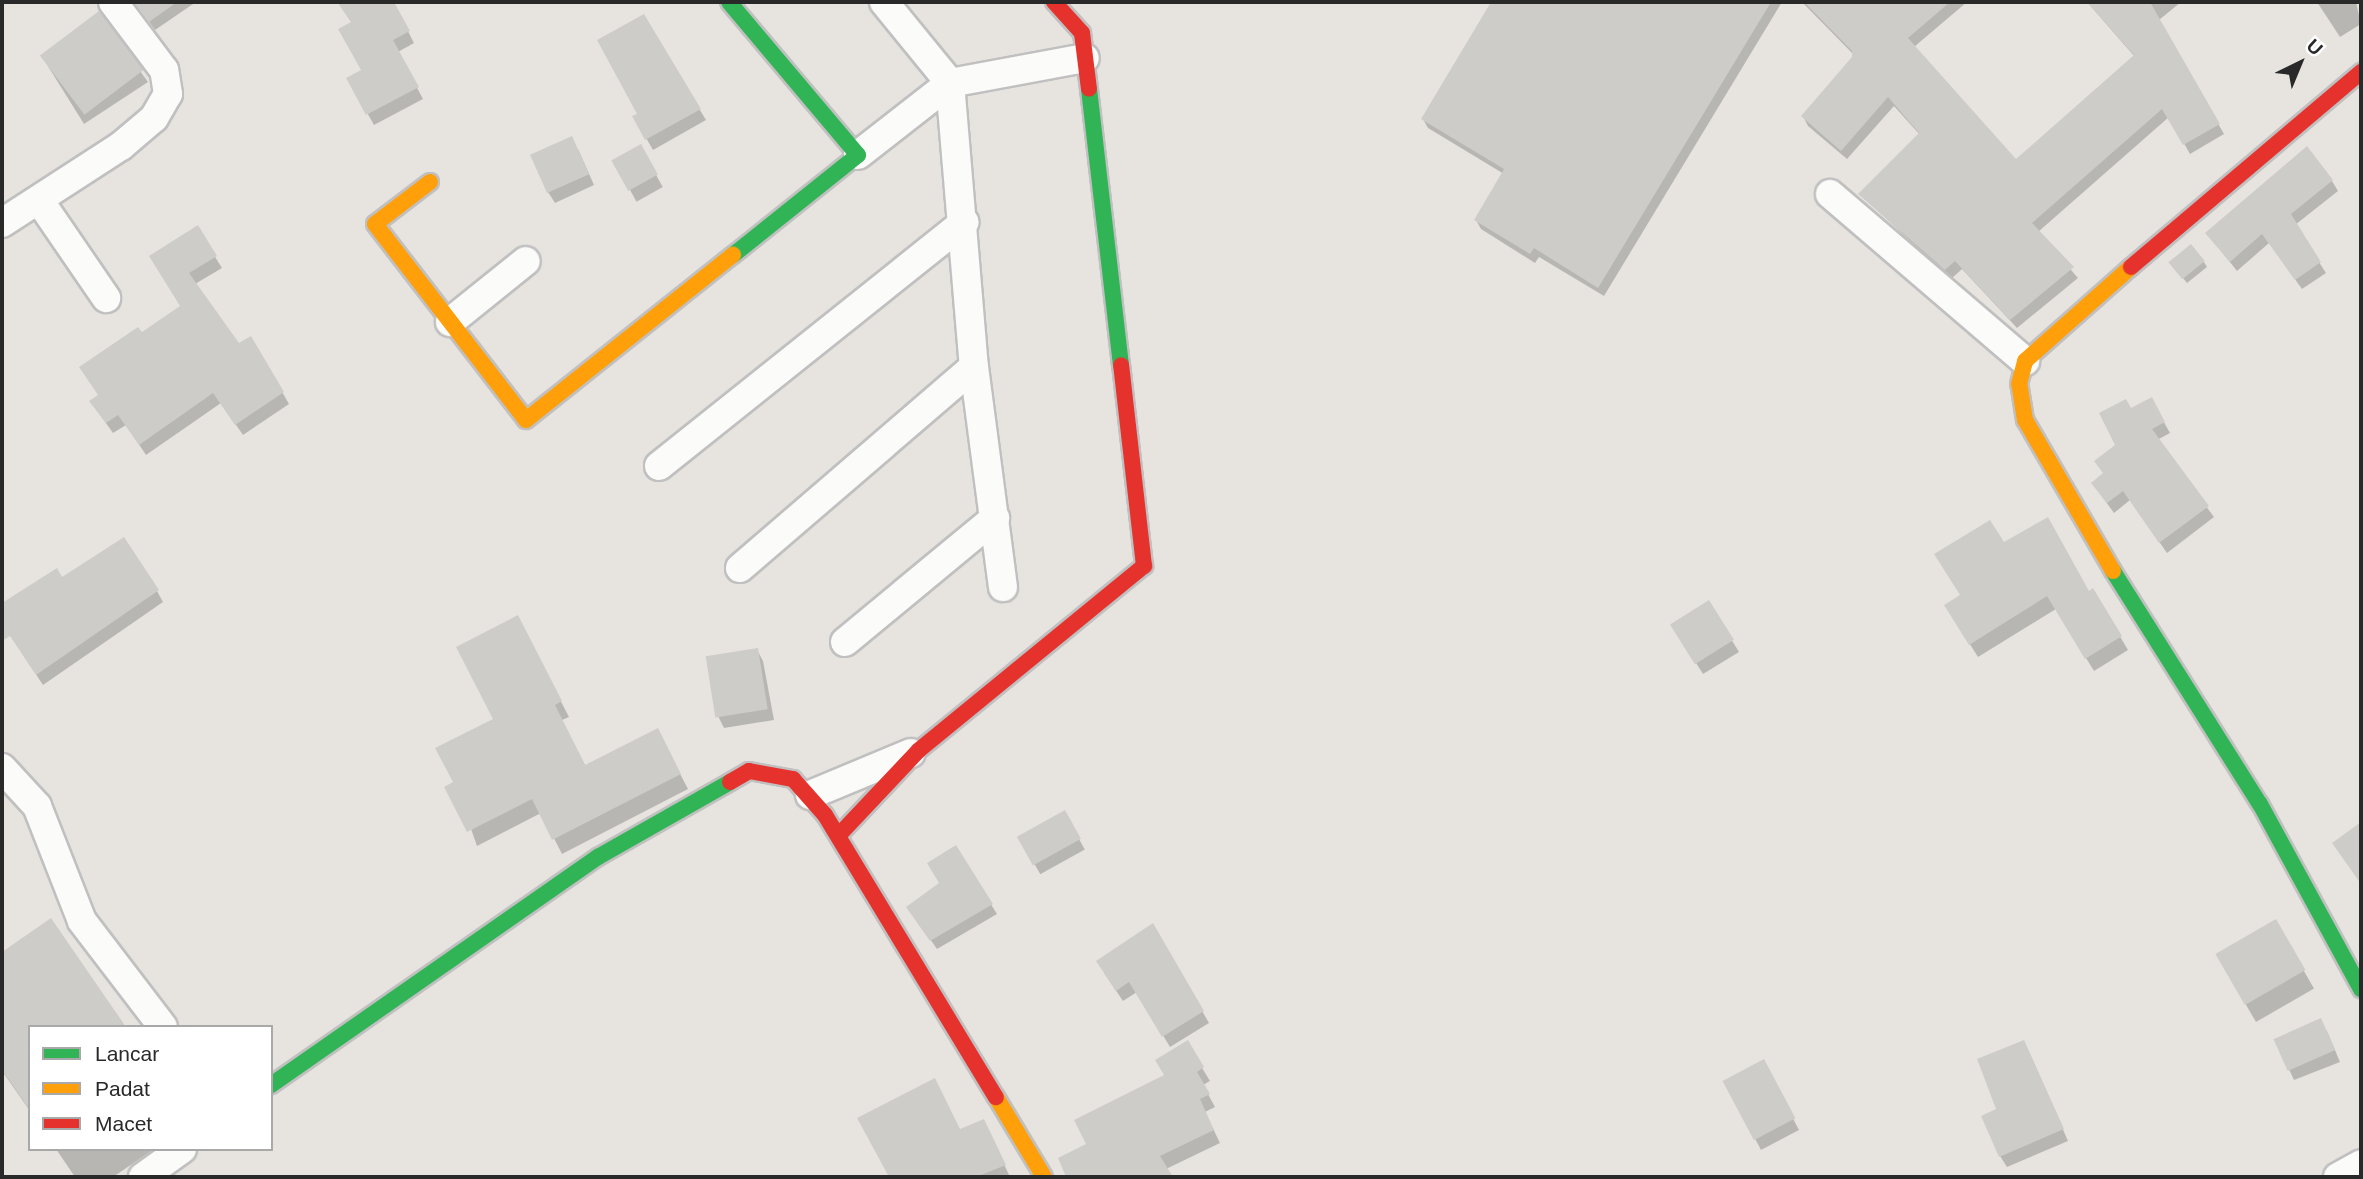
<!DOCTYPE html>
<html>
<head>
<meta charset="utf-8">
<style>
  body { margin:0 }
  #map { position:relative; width:2363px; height:1179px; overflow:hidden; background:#e7e4e0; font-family:Helvetica,sans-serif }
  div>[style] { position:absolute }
  .shadow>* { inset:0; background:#0003; transform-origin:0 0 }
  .building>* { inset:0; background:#ceccc9; transform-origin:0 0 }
  .roads { filter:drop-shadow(2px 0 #c1c0c0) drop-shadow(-2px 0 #c1c0c0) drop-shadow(0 2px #c1c0c0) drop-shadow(0 -2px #c1c0c0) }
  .street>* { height:28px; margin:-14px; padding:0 14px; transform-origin:14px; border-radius:14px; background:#fbfbfa }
  .fast>* { height:16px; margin:-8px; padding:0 8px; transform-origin:8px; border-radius:8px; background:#30b455 }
  .slow>* { height:16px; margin:-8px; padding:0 8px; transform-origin:8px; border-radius:8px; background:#ff9f0a }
  .jam>* { height:16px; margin:-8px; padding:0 8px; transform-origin:8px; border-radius:8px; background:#e5322d }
  span { translate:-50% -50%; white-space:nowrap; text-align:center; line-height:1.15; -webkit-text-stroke:5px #fff; paint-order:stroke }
  .frame { position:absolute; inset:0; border:4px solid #292929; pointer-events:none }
  .legend { position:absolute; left:28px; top:1025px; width:245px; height:126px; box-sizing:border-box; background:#fff; border:2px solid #a9a9a9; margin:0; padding:9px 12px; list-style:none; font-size:21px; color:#292929 }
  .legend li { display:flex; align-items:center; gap:14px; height:35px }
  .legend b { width:35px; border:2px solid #a9a9a9 }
  .north { position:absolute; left:2265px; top:28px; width:70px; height:70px; -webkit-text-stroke:5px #fff; paint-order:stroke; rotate:43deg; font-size:19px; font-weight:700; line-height:28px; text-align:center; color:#292929 }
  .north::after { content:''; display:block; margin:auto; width:24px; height:32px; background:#292929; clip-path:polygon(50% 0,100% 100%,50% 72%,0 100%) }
</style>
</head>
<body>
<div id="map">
  <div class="shadow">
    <i style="clip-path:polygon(135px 2px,196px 2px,155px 30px)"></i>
    <i style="clip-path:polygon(338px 2px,393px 2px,414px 43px,398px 52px,423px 99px,374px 125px,348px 79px,363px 70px,352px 23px)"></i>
    <i style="clip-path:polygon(1493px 2px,1782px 2px,1604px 296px,1539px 257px,1535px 263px,1481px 229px,1476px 220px,1504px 174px,1428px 128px,1423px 119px)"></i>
    <i style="clip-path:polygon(1802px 2px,1967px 2px,1914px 47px,2016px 162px,2135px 57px,2087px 2px,2181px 2px,2159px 20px,2224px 134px,2190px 154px,2169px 117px,2038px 232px,2078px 278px,2017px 328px,1962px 269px,1951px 279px,1860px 194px,1920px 135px,1894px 106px,1847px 159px,1808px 126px,1803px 116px,1854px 55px)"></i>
    <i style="clip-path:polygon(2317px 2px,2356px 2px,2361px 24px,2340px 37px)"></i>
    <i style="clip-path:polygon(99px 14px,148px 82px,84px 124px,46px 63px)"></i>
    <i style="clip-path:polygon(643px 17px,706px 120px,653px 150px,634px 117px,639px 114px)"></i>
    <i style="left:640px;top:146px;width:47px;height:30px;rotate:61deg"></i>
    <i style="clip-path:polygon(578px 149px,594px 185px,555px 203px,548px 192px)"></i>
    <i style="clip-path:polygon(2332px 181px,2338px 191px,2295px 225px,2326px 273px,2302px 289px,2269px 243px,2237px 271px,2207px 233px)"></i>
    <i style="clip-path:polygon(197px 228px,222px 268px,195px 284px,239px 346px,251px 338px,289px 404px,243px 435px,221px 403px,146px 455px,126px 425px,113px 433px,98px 412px,99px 396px,142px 334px,182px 307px)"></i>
    <i style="clip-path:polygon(2204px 262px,2207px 267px,2187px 283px,2175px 268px)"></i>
    <i style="clip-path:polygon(2151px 399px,2170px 433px,2157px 440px,2214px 517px,2167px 553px,2130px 500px,2114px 513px,2093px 484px,2105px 475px,2130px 410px)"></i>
    <i style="clip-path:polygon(2003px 545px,2089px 593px,2093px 591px,2128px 650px,2094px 671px,2056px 609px,1978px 657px,1954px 619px,1962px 596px)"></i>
    <i style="clip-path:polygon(56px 570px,62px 580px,157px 591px,163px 602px,43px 685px,2px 623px,2px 605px)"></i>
    <i style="clip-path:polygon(1709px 603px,1739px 652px,1703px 674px,1679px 636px)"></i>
    <i style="clip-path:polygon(525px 632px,569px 717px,562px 720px,586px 767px,665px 745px,688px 789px,562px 854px,541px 813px,477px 846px,455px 783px,495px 719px)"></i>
    <i style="clip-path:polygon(757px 650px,763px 661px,774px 720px,724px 728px,718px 716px)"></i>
    <i style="left:1064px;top:812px;width:43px;height:51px;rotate:61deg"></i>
    <i style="clip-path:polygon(956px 848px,997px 914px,937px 949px,914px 916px,941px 883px)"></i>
    <i style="clip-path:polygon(51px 920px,30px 1027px,30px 1111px,2px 1071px,2px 954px)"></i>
    <i style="left:2275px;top:921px;width:78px;height:67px;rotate:60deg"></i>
    <i style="clip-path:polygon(1153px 926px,1209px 1023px,1170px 1047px,1137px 992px,1123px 1001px,1104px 973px)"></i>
    <i style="clip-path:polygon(2327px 1031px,2340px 1062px,2294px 1080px,2275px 1039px)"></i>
    <i style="clip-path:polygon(1187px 1043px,1210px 1081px,1203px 1085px,1215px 1107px,1205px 1112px,1220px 1143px,1166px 1169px,1171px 1177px,1106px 1177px,1139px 1157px,1099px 1177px,1067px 1177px,1088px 1145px,1166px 1076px)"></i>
    <i style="clip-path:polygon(2030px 1054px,2068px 1141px,2007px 1167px,2000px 1156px,1999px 1110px)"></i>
    <i style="clip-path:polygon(1769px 1073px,1799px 1130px,1761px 1150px,1725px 1082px)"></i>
    <i style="clip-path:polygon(860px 1119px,990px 1134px,1010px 1177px,890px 1177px)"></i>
    <i style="clip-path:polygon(56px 1149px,154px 1149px,113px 1177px,75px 1177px)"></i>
  </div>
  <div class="building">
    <i style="clip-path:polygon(134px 2px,177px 2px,149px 22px)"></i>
    <i style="clip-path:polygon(337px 2px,394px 2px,410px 31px,393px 40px,419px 87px,366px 115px,346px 78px,361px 70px,338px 29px,351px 22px)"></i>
    <i style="clip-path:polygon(1491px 2px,1771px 2px,1598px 288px,1534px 248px,1530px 254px,1474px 220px,1504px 169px,1421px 119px)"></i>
    <i style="clip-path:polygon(1804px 2px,1950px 2px,1908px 38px,2016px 159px,2134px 55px,2087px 2px,2150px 2px,2220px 124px,2183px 145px,2162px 109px,2032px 223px,2074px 267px,2010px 320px,1955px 261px,1945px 270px,1858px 194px,1919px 133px,1888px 97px,1841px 151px,1801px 116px,1852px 57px,1852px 51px)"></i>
    <i style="left:99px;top:11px;width:74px;height:74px;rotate:53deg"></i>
    <i style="clip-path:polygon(644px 14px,701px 109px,645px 140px,632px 116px,637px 114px,597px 40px)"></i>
    <i style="left:572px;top:136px;width:42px;height:46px;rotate:66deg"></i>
    <i style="left:641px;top:144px;width:35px;height:34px;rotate:61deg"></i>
    <i style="clip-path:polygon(2307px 146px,2333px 180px,2291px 214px,2321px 262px,2295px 280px,2262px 234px,2230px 262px,2205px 233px)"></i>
    <i style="clip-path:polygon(198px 225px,217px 256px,189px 273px,239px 343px,251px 336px,284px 392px,235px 425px,213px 393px,139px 445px,118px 415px,106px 423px,89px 401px,98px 395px,79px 367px,138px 327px,142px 332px,180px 306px,149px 256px)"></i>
    <i style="left:2191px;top:244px;width:22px;height:29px;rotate:51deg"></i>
    <i style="clip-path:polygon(2152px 397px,2165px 422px,2152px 429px,2209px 506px,2159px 543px,2123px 491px,2107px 503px,2091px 483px,2103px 473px,2094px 461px,2115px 445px,2099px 413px,2126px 399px,2131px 408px)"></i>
    <i style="clip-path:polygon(2048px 517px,2089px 591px,2093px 588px,2122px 636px,2085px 659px,2047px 596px,1969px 645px,1944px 605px,1960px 595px,1934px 554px,1990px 520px,2004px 542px)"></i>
    <i style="clip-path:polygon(124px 537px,159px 590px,36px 675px,10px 636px,2px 641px,2px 603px,57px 568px,62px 577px)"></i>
    <i style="left:1709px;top:600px;width:47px;height:46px;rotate:58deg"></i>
    <i style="clip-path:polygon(518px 615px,562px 701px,555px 705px,585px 765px,658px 728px,681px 774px,552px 840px,532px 799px,467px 832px,444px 787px,453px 782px,435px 748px,493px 719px,456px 647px)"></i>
    <i style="left:758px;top:648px;width:62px;height:53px;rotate:81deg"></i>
    <i style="left:1065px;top:810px;width:33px;height:55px;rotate:61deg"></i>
    <i style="clip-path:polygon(2361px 822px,2361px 884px,2332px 843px)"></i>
    <i style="clip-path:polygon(956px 845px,993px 904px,930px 941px,906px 907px,939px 883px,927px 863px)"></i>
    <i style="clip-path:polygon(51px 918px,126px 1027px,30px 1027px,30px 1110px,2px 1070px,2px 952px)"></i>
    <i style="left:2276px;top:919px;width:59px;height:70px;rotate:60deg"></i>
    <i style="clip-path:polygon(1153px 923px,1204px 1011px,1162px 1037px,1129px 982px,1116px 991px,1096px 961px)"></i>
    <i style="left:2321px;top:1018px;width:35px;height:52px;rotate:66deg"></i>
    <i style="clip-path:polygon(1188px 1040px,1204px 1067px,1197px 1072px,1210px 1094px,1200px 1099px,1214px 1130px,1160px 1156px,1173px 1177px,1066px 1177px,1058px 1158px,1086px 1144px,1074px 1120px,1164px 1075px,1155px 1060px)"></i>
    <i style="clip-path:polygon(2024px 1040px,2064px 1129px,1999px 1157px,1981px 1116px,1996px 1109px,1977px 1059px)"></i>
    <i style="left:1764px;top:1059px;width:67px;height:47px;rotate:62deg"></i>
    <i style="clip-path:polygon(935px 1078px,960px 1129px,984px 1119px,1006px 1165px,976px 1177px,889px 1177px,857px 1118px)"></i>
  </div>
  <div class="roads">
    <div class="street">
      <i style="left:884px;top:2px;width:104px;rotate:50.8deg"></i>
      <i style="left:950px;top:83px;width:285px;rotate:85.2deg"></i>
      <i style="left:974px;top:367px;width:222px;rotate:82.5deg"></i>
      <i style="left:858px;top:155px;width:117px;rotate:-38deg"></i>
      <i style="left:950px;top:83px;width:137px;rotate:-10.5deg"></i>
      <i style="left:1830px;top:194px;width:257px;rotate:40.6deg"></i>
      <i style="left:39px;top:200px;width:119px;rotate:55.6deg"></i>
      <i style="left:2px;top:223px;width:142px;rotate:-32.9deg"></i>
      <i style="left:121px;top:146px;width:43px;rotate:-40.3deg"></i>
      <i style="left:154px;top:118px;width:28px;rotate:-60deg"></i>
      <i style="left:168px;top:94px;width:24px;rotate:-99deg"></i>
      <i style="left:164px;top:70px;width:85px;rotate:-126.9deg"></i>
      <i style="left:450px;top:322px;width:97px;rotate:-38.8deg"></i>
      <i style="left:659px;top:466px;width:391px;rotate:-38.6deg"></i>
      <i style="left:740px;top:568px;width:308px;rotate:-40.7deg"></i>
      <i style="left:845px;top:642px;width:195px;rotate:-39.6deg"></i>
      <i style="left:2px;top:768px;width:52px;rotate:47.4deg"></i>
      <i style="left:37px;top:806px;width:123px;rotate:68.6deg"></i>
      <i style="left:82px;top:921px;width:133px;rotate:52.6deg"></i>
      <i style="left:810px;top:795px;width:109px;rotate:-22.6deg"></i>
      <i style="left:143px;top:1177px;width:48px;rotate:-35.7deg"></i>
      <i style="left:2338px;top:1177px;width:26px;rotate:-29deg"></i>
    </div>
    <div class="fast">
      <i style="left:729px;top:2px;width:200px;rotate:49.9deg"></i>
      <i style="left:858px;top:155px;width:160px;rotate:141.3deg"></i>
      <i style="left:1089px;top:89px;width:278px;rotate:83.4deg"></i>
      <i style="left:2113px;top:571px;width:275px;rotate:57.8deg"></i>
      <i style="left:2260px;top:804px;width:211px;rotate:61.4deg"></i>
      <i style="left:271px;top:1085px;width:399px;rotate:-34.9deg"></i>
      <i style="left:598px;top:857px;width:152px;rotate:-29.6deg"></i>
    </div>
    <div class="slow">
      <i style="left:430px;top:182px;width:69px;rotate:142.6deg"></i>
      <i style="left:375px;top:224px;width:247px;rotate:52.4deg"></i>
      <i style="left:526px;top:420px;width:265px;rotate:-38.6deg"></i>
      <i style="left:2113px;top:571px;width:175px;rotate:-120.2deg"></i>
      <i style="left:2025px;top:420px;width:36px;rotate:-99deg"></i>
      <i style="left:2019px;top:384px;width:24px;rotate:-75deg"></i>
      <i style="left:2025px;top:361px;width:142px;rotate:-41.6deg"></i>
      <i style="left:996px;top:1097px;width:93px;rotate:59deg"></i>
    </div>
    <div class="jam">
      <i style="left:1054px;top:2px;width:42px;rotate:47.9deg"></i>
      <i style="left:1082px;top:33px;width:56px;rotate:82.9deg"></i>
      <i style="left:2131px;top:267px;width:302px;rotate:-40.3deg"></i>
      <i style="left:730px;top:782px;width:22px;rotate:-30deg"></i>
      <i style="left:749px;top:771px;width:45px;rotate:10.3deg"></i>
      <i style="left:793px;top:779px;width:48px;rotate:48.4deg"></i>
      <i style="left:825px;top:815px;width:330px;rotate:58.8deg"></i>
      <i style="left:838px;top:836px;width:118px;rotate:-46.7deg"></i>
      <i style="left:919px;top:750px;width:291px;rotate:-39.3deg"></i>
      <i style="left:1144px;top:566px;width:202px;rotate:-96.5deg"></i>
    </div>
  </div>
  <div class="frame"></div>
  <ul class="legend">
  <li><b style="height:9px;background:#30b455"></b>Lancar</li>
  <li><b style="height:9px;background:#ff9f0a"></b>Padat</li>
  <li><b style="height:9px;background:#e5322d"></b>Macet</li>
  </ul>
  <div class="north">U</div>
</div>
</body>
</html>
